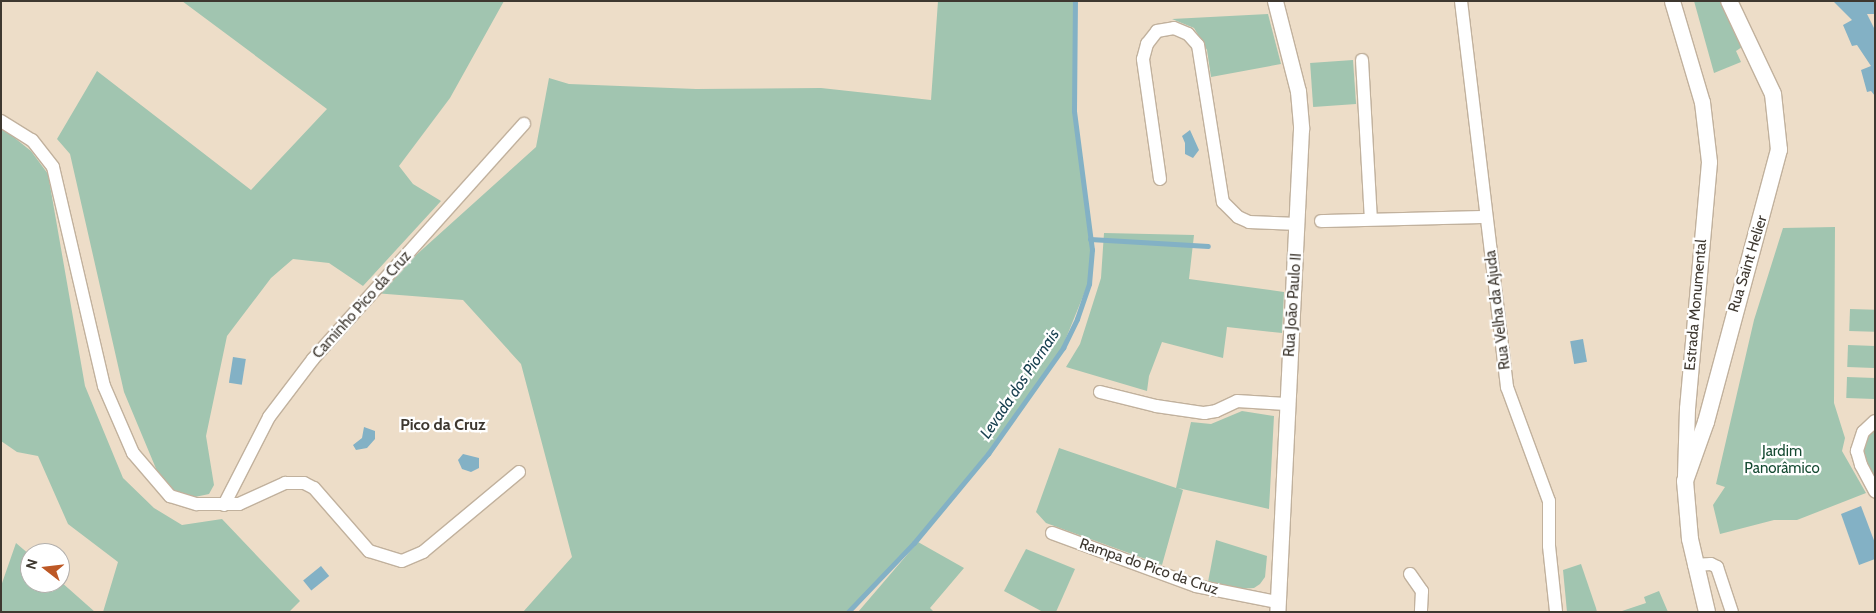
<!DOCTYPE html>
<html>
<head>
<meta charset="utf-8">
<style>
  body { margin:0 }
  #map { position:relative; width:1876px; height:613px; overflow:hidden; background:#edddc8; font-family:Cabin,sans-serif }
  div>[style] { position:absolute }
  .green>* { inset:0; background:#a1c5b0; transform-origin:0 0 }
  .water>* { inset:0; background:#83b1c5; transform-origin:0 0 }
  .stream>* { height:4.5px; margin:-2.25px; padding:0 2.25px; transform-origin:2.25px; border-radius:2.25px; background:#83b1c5 }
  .roads { filter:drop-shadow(1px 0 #c1b19d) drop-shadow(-1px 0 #c1b19d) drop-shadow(0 1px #c1b19d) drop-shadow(0 -1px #c1b19d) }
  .minor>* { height:12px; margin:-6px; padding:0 6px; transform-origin:6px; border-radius:6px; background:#fff }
  .tertiary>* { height:15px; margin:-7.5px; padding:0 7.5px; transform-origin:7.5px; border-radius:7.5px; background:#fff }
  .secondary>* { height:16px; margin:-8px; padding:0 8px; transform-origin:8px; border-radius:8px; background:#fff }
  span { translate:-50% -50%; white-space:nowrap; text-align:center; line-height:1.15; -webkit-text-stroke:4.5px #fff; paint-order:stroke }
  .street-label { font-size:15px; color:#3e3830 }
  .park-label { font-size:15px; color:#154a32 }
  .water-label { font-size:16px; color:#184050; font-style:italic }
  .neighbourhood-label { font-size:16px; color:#3e3830; font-weight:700 }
  .frame { position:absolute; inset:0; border:2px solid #3e3830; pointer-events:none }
  .north { position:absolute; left:20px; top:543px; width:50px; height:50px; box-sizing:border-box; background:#fff; border:1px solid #b2afac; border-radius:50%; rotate:286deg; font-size:14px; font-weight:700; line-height:20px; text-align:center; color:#3e3830 }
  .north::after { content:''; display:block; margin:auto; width:18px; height:22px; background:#bd5825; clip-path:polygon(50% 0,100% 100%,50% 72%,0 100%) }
</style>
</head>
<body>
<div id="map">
  <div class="green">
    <i style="clip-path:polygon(182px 1px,504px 1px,450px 98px,399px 166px,413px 184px,441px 201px,363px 286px,329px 263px,293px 259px,271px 278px,227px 336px,206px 436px,214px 485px,209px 494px,190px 498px,175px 491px,157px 471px,124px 392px,70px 154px,57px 139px,97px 71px,251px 190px,327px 109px)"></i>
    <i style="clip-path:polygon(938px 1px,1074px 1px,1073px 111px,1091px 250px,1088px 284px,1062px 348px,987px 453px,914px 542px,847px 612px,523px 612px,572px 557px,521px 364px,463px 300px,374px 293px,536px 147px,549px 78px,569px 84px,696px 89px,821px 88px,931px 100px)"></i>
    <i style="clip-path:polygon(1694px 1px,1721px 1px,1742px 47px,1736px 51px,1741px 62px,1714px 73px)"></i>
    <i style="clip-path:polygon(1268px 14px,1281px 64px,1211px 77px,1207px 50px,1194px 28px,1172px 19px)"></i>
    <i style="left:1353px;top:60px;width:44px;height:43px;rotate:86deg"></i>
    <i style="clip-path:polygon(1px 127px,31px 151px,48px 174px,85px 386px,123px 478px,154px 508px,182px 525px,222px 519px,300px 601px,289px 612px,103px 612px,118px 562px,68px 524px,38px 456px,17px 452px,1px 441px)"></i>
    <i style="clip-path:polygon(1835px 227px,1834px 403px,1845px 438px,1842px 451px,1866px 493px,1797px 520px,1774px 520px,1720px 534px,1713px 505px,1725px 487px,1716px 484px,1754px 320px,1783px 228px)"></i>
    <i style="clip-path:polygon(1104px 233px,1194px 235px,1189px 279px,1284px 292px,1282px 333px,1227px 327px,1223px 358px,1162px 342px,1149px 376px,1147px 391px,1066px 367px,1080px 344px,1101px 278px)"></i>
    <i style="left:1850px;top:309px;width:25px;height:22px;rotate:2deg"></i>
    <i style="left:1848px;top:345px;width:27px;height:22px;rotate:2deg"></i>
    <i style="left:1847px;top:377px;width:28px;height:21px;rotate:2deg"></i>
    <i style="clip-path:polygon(1242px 411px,1274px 416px,1269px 509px,1178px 488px,1183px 490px,1162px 565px,1046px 523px,1036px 512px,1059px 448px,1176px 488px,1191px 422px,1211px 424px)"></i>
    <i style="clip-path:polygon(1875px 430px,1875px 474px,1872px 476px,1863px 448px,1867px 436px)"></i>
    <i style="clip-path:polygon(1216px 540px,1267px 556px,1265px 577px,1260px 584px,1254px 588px,1237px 589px,1208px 582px)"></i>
    <i style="clip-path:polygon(918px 542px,964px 568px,930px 608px,934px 612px,858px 612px)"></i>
    <i style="clip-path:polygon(16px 543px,30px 555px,30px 583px,60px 581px,95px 612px,1px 612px,1px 586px)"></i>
    <i style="clip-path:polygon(1026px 549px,1075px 569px,1056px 612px,1043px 612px,1004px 591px)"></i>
    <i style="clip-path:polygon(1581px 564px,1596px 608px,1597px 612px,1567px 612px,1563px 570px)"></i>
    <i style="clip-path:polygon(1659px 591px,1668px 612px,1619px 612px,1646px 603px,1644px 597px)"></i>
  </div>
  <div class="water">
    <i style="clip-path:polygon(1875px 1px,1875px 14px,1867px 14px,1875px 30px,1875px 96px,1871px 91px,1867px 92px,1861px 70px,1871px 66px,1857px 45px,1852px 46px,1843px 25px,1852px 20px,1834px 2px)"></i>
    <i style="clip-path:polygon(1190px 130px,1199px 150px,1193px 158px,1185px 154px,1185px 143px,1182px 136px)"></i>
    <i style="left:1583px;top:339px;width:23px;height:13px;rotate:80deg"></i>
    <i style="left:233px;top:357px;width:13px;height:26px;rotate:9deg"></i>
    <i style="clip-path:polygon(364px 427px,375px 431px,375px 439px,367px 448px,356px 450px,353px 445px,362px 438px)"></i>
    <i style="clip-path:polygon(463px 454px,479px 458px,479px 468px,471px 472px,462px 469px,458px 460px)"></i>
    <i style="clip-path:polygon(1861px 506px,1875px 543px,1875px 559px,1859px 565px,1841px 514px)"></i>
    <i style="left:321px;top:566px;width:13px;height:23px;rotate:51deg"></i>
  </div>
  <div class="stream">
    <i style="left:1090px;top:239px;width:118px;rotate:3.4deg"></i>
    <i style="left:848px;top:612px;width:95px;rotate:-46.3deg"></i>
    <i style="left:914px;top:543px;width:116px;rotate:-50.3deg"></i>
    <i style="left:988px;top:454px;width:130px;rotate:-54.7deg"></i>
    <i style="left:1063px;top:348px;width:32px;rotate:-64deg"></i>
    <i style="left:1077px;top:319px;width:37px;rotate:-71deg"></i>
    <i style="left:1089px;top:284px;width:34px;rotate:-85deg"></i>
    <i style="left:1092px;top:250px;width:140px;rotate:-97.4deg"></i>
    <i style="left:1074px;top:111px;width:110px;rotate:-89.5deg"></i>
  </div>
  <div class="roads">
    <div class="minor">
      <i style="left:1461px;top:1px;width:389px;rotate:83.2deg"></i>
      <i style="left:1507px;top:387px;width:121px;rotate:69.8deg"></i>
      <i style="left:1549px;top:501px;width:45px;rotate:90deg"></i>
      <i style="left:1549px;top:546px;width:66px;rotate:83.9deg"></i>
      <i style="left:1362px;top:60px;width:159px;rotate:86.8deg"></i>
      <i style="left:1px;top:121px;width:36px;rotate:32deg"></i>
      <i style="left:32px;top:140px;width:34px;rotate:52deg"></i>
      <i style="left:53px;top:167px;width:225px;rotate:76.9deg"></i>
      <i style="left:104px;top:386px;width:73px;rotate:66.6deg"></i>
      <i style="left:133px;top:453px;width:57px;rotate:49.3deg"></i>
      <i style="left:170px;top:496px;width:28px;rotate:17deg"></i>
      <i style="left:197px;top:504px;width:42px"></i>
      <i style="left:239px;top:504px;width:51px;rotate:-24.5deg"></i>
      <i style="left:285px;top:483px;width:19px"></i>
      <i style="left:304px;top:483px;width:11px;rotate:27deg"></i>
      <i style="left:314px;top:488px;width:84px;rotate:48.9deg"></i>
      <i style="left:369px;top:551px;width:34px;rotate:17deg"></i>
      <i style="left:402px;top:561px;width:23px;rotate:-23deg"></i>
      <i style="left:423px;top:552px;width:125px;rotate:-39.8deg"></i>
      <i style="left:1160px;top:179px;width:121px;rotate:-98.1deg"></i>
      <i style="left:1143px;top:59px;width:16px;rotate:-75deg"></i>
      <i style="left:1147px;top:44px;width:16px;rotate:-52deg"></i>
      <i style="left:1157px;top:31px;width:17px;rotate:-10deg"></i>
      <i style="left:1174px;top:28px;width:15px;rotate:23deg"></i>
      <i style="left:1188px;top:34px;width:15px;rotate:48deg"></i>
      <i style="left:1198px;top:45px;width:159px;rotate:81deg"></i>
      <i style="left:1223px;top:202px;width:21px;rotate:45deg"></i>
      <i style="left:1238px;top:217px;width:12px;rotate:24deg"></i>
      <i style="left:1249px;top:222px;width:49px;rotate:2.3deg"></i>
      <i style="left:1321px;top:221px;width:165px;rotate:-1.4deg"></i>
      <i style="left:1100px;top:392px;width:58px;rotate:14deg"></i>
      <i style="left:1156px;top:406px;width:49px;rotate:8.3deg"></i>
      <i style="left:1204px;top:413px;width:12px;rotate:-9deg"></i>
      <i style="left:1216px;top:411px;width:23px;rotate:-25deg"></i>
      <i style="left:1237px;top:401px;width:49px;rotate:3.5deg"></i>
      <i style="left:1875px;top:421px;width:16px;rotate:137deg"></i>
      <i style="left:1863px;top:432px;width:20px;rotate:108deg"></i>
      <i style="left:1857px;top:451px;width:15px;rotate:74deg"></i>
      <i style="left:1861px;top:465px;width:30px;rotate:62deg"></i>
      <i style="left:224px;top:505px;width:99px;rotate:-62.9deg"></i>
      <i style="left:269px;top:417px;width:73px;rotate:-52.8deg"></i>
      <i style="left:313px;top:359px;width:316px;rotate:-48.1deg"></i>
      <i style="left:1052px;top:533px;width:153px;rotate:20.2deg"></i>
      <i style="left:1196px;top:586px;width:83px;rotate:11.2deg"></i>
      <i style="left:1694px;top:565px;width:17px;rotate:-3deg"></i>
      <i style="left:1711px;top:564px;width:7px;rotate:27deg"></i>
      <i style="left:1717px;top:567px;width:47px;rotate:71.6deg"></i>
      <i style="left:1410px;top:574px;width:21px;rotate:55deg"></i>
      <i style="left:1422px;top:591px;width:21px;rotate:93deg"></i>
    </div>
    <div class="tertiary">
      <i style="left:1275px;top:1px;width:93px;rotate:75.7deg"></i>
      <i style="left:1298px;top:91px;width:38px;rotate:85deg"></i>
      <i style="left:1301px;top:129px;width:484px;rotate:92.8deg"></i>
      <i style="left:1672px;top:1px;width:105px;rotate:73.5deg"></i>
      <i style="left:1702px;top:102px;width:60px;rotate:83.3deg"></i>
      <i style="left:1709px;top:162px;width:247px;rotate:95.1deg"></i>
      <i style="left:1687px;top:408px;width:69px;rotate:91.7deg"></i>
    </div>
    <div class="secondary">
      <i style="left:1707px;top:612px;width:75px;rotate:-103.1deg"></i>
      <i style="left:1690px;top:539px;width:58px;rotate:-94.9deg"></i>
      <i style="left:1685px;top:481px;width:63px;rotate:-70.4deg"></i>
      <i style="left:1706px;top:422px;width:282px;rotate:-75deg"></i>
      <i style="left:1779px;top:150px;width:56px;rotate:-96.1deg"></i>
      <i style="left:1773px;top:94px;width:103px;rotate:-115.3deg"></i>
    </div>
  </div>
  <div class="street-label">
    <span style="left:1748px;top:264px;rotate:-73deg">Rua Saint Helier</span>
    <span style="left:362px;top:305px;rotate:-48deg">Caminho Pico da Cruz</span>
    <span style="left:1293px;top:305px;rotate:-86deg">Rua João Paulo II</span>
    <span style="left:1696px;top:305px;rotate:-85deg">Estrada Monumental</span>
    <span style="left:1498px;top:310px;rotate:-97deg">Rua Velha da Ajuda</span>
    <span style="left:1149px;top:567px;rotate:19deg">Rampa do Pico da Cruz</span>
  </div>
  <div class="park-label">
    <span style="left:1782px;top:460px">Jardim<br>Panorâmico</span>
  </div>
  <div class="water-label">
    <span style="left:1020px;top:384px;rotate:-56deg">Levada dos Piornais</span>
  </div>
  <div class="neighbourhood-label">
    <span style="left:443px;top:425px">Pico da Cruz</span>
  </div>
  <div class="frame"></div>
  <div class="north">N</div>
</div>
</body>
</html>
